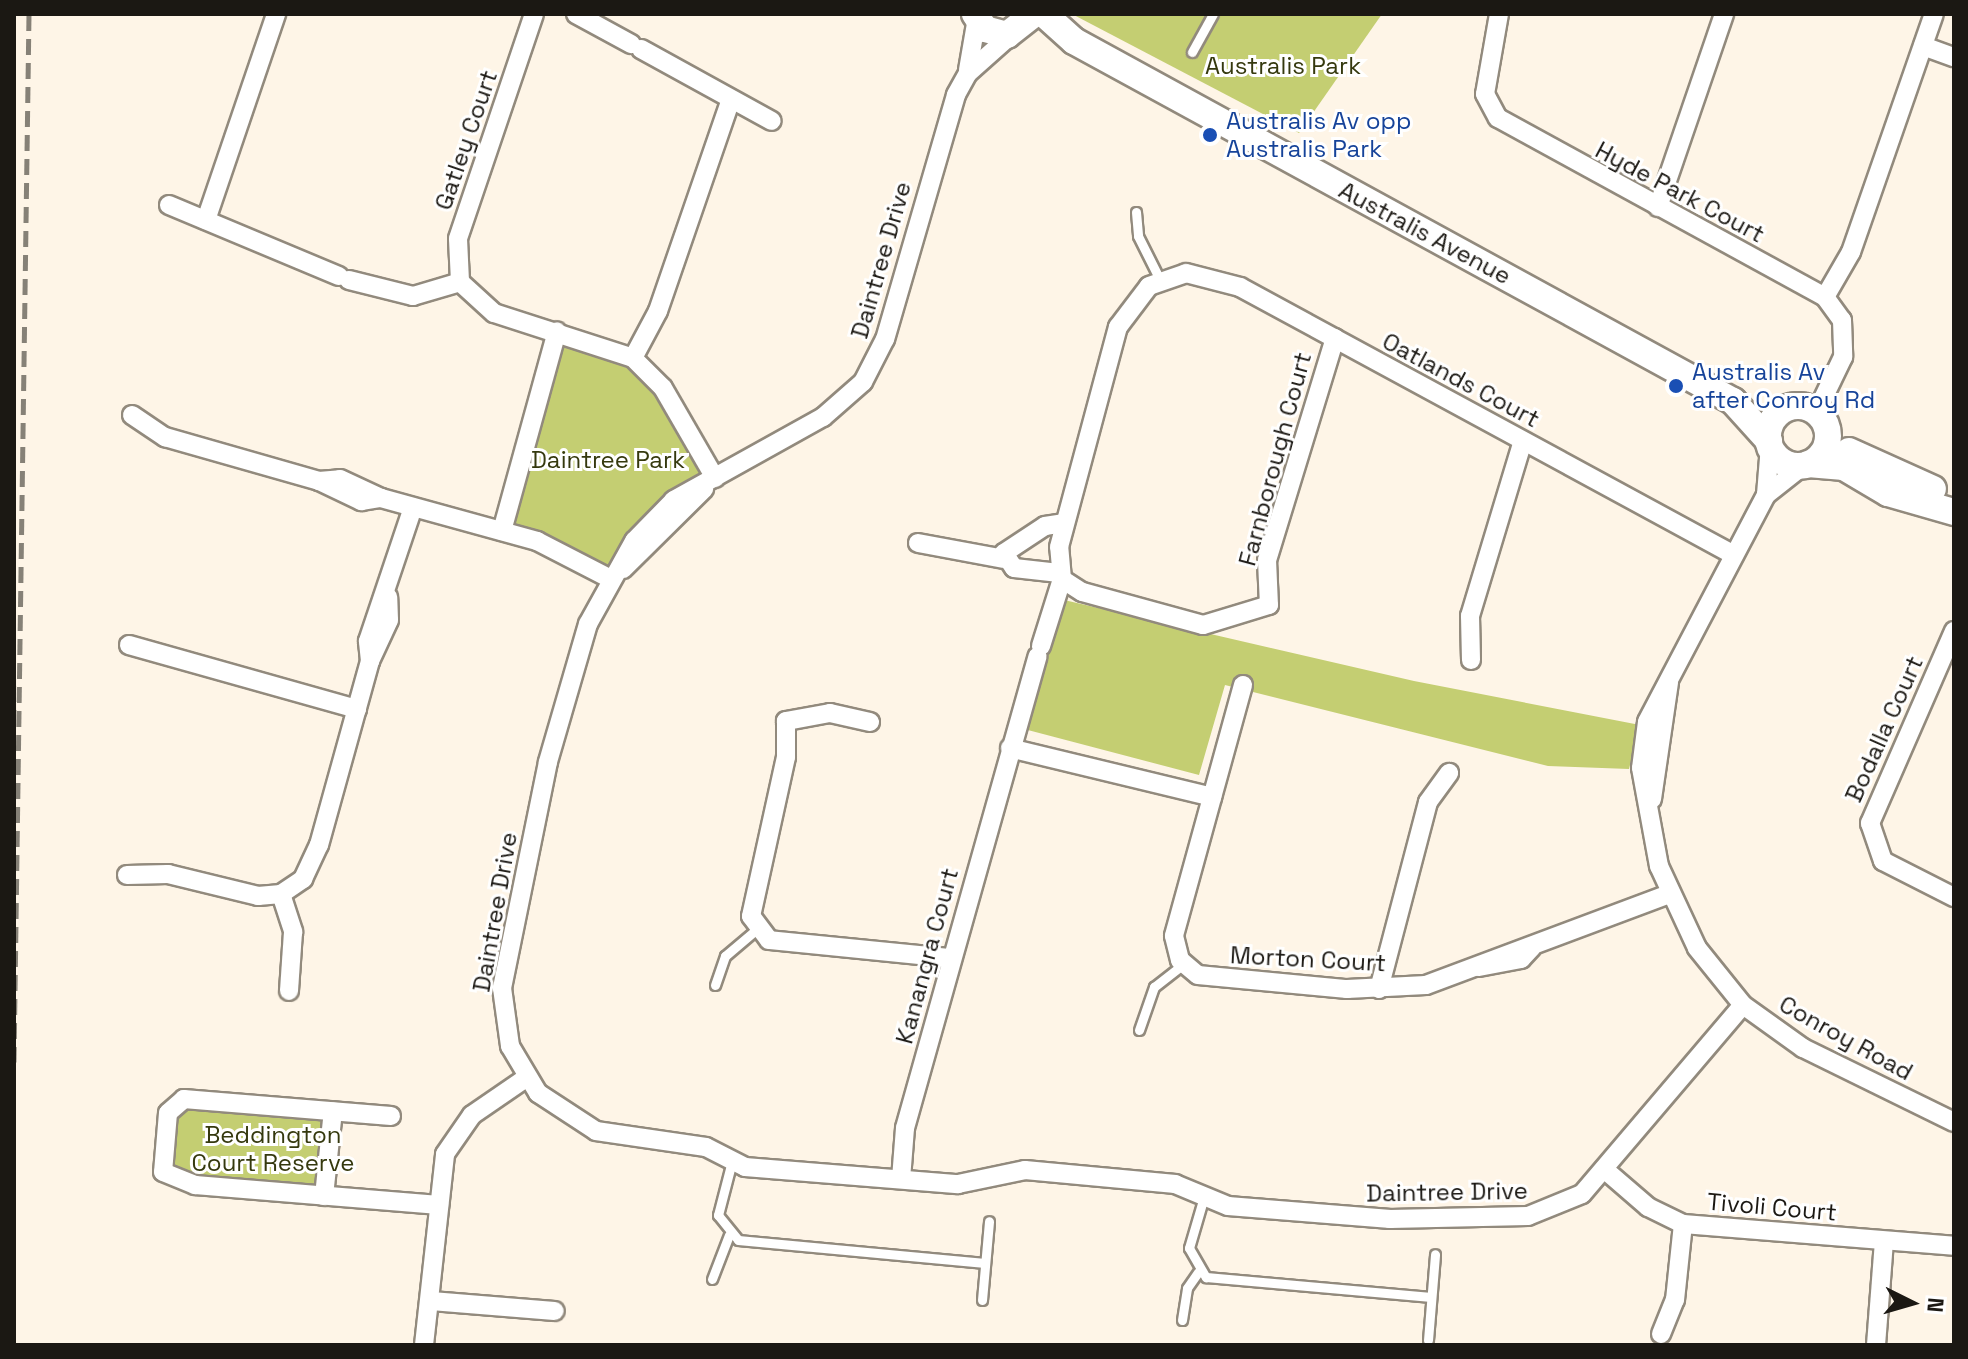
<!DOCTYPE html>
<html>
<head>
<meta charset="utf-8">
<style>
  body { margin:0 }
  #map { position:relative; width:1968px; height:1359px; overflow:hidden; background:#fef5e7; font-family:"Space Grotesk",sans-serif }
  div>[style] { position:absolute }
  .green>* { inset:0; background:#c4ce72 }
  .roads { filter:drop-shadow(2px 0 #928a7d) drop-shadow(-2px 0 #928a7d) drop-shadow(0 2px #928a7d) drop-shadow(0 -2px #928a7d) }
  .lane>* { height:9px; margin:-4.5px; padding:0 4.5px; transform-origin:4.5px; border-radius:4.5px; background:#fff }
  .street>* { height:18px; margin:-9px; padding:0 9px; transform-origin:9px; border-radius:9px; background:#fff }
  .secondary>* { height:26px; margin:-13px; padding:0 13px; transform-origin:13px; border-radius:13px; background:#fff }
  .secondary>.ring { margin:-13px; padding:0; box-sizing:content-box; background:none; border:26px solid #fff; border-radius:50% }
  .rail>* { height:5px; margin-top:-2.5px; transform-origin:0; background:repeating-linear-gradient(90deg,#868177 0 16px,transparent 0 24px) }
  .dots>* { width:22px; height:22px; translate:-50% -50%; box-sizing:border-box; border:4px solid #fff; border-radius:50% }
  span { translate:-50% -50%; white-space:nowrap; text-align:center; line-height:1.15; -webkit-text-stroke:6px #fff; paint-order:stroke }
  .park-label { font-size:24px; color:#35390e }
  .transit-label { font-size:24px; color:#164399 }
  .left { translate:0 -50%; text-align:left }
  .street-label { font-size:24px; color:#1b1813 }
  .frame { position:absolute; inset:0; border:16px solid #1b1813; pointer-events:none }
  .north { position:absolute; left:1872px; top:1263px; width:80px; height:80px; -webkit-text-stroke:6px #fff; paint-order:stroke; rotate:95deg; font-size:22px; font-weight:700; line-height:32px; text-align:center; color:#1b1813 }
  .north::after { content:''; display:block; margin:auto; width:28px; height:36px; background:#1b1813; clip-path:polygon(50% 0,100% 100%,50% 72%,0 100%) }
</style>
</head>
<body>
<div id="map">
  <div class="green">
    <i style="clip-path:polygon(1072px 14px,1382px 14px,1299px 133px)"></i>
    <i style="clip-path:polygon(560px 339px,648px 377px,701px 474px,607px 568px,512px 525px)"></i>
    <i style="clip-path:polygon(1064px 600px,1414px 681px,1640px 725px,1629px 769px,1548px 766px,1225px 685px,1199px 775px,1024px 729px)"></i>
    <i style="clip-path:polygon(184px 1099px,333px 1111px,324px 1196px,163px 1172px,168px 1113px)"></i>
  </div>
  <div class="roads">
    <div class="lane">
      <i style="left:1192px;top:52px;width:43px;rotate:-61.1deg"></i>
      <i style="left:1136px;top:212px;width:24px;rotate:85deg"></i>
      <i style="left:1138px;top:236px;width:49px;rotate:63.4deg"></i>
      <i style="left:715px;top:985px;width:31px;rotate:-71deg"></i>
      <i style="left:725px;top:956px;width:42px;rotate:-40.2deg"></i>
      <i style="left:1139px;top:1030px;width:46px;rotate:-70.8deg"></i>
      <i style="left:1154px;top:987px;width:37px;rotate:-38deg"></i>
      <i style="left:732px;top:1161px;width:56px;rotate:104.5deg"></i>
      <i style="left:718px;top:1215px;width:32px;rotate:51deg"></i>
      <i style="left:738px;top:1240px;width:248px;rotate:5.3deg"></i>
      <i style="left:1203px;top:1200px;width:50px;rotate:106.3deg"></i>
      <i style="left:1189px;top:1248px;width:34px;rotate:60deg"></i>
      <i style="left:1206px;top:1277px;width:226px;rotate:5.1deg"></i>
      <i style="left:712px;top:1279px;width:47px;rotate:-68.9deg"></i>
      <i style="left:982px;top:1300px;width:79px;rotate:-84.9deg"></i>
      <i style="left:1182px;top:1320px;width:32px;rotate:-81deg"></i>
      <i style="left:1187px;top:1288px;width:19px;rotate:-55deg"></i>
      <i style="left:1428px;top:1340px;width:86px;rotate:-85.3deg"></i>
    </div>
    <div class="street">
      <i style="left:534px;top:14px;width:237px;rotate:108.7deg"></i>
      <i style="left:458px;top:239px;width:43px;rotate:87.3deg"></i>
      <i style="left:460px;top:282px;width:46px;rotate:42.4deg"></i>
      <i style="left:494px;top:313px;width:146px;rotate:17.9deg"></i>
      <i style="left:633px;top:358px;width:42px;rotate:45deg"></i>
      <i style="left:663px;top:388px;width:104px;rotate:60deg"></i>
      <i style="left:576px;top:14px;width:63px;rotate:28.6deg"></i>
      <i style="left:1499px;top:14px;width:81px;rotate:99.9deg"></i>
      <i style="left:1485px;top:94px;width:27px;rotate:62deg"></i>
      <i style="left:1498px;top:118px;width:373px;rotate:28.7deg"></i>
      <i style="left:1825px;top:297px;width:29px;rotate:54deg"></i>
      <i style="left:1842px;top:320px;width:37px;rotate:88deg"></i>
      <i style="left:1843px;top:357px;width:62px;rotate:115.7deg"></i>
      <i style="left:1012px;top:34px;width:59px;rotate:138.4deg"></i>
      <i style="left:968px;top:73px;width:25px;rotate:119deg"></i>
      <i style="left:956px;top:95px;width:254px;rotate:106.2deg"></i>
      <i style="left:885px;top:339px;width:48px;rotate:117.1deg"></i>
      <i style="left:863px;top:382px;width:53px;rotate:138.8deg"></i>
      <i style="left:823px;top:417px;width:171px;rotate:150.9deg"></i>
      <i style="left:674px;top:500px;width:57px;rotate:134.3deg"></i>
      <i style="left:634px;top:541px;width:95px;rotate:119deg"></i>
      <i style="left:588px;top:624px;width:144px;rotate:106.2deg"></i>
      <i style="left:548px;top:762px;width:231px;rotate:101.5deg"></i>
      <i style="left:502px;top:988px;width:59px;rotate:82.1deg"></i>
      <i style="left:510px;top:1046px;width:55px;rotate:59.2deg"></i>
      <i style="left:538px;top:1093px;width:69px;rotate:33.2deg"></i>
      <i style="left:596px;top:1131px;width:111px;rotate:8.3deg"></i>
      <i style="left:706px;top:1147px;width:44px;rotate:27.1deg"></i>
      <i style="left:745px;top:1167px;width:214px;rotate:4.6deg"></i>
      <i style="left:958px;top:1184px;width:68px;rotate:-11.8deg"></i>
      <i style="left:1025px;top:1170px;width:151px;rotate:5.3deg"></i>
      <i style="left:1175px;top:1184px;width:57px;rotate:22.5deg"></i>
      <i style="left:1228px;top:1206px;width:163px;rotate:4.6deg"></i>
      <i style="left:1390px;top:1219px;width:138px;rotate:-1.2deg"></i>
      <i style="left:1528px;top:1216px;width:58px;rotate:-22.2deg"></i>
      <i style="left:1582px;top:1194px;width:248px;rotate:-49.6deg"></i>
      <i style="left:1923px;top:46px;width:33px;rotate:20deg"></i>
      <i style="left:641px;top:49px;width:149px;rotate:28.8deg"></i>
      <i style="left:968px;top:70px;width:53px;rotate:-80.2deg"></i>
      <i style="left:169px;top:205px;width:184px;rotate:22.7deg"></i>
      <i style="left:1658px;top:207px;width:204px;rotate:-71.1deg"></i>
      <i style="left:206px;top:220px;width:218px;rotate:-71.2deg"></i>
      <i style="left:349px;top:280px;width:66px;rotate:14deg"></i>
      <i style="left:413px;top:296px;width:49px;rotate:-16.6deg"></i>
      <i style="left:1825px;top:297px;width:52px;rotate:-60deg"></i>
      <i style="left:1851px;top:252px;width:252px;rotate:-70.8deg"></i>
      <i style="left:1335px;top:338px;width:232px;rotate:107deg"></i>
      <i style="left:1267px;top:560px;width:45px;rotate:87.5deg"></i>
      <i style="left:1269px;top:605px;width:69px;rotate:163.1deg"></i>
      <i style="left:1203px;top:625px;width:125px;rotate:-164.7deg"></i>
      <i style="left:1082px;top:592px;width:24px;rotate:-147deg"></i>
      <i style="left:1062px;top:579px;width:32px;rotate:-95deg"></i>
      <i style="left:1059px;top:547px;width:228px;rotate:-75deg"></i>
      <i style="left:1118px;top:327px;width:51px;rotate:-52.9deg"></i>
      <i style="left:1149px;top:286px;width:39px;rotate:-19deg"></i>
      <i style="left:1186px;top:273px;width:56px;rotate:14.5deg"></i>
      <i style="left:1240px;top:287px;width:562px;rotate:28.48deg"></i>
      <i style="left:633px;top:358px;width:53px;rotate:-62deg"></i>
      <i style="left:658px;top:311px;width:224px;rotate:-71deg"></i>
      <i style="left:132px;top:415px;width:40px;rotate:34deg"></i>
      <i style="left:165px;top:437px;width:160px;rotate:15.9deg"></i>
      <i style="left:319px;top:481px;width:47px;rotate:25.5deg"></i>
      <i style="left:361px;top:501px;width:20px;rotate:-9deg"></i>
      <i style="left:1770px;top:446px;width:49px;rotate:94.7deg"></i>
      <i style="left:1766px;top:495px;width:256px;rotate:117.7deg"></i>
      <i style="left:1647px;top:722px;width:46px;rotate:97.4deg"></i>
      <i style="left:1641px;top:768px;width:100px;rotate:79.6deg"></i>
      <i style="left:1659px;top:866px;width:90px;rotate:65.1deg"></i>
      <i style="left:1697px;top:948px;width:73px;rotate:51.1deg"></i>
      <i style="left:1743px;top:1005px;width:74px;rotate:35.6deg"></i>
      <i style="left:1803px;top:1048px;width:168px;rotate:26.1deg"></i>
      <i style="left:319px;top:481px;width:21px;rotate:-5deg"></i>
      <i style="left:340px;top:479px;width:45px;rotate:24.9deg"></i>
      <i style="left:381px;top:498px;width:162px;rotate:15.4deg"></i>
      <i style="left:537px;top:541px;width:83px;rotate:27.2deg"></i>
      <i style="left:1766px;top:495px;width:48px;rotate:-38.3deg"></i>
      <i style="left:502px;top:531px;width:207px;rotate:-74.6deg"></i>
      <i style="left:918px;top:543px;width:87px;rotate:10.5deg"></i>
      <i style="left:623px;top:569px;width:114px;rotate:-44.6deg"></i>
      <i style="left:1059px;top:573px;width:45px;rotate:-173.7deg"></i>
      <i style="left:1014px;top:568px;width:18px;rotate:-124deg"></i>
      <i style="left:1004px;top:553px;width:49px;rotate:-33.4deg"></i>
      <i style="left:1045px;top:526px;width:20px;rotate:-9deg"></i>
      <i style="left:1954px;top:631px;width:210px;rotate:113.6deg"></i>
      <i style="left:1870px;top:823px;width:40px;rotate:71.1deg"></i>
      <i style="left:1883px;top:861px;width:80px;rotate:26.9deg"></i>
      <i style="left:129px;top:645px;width:237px;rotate:15.7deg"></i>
      <i style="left:1041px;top:646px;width:70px;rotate:-72.6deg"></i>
      <i style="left:1471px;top:660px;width:44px;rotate:-91.3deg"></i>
      <i style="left:1470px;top:616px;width:183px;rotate:-73.2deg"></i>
      <i style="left:370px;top:661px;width:45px;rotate:-65.1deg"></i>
      <i style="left:389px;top:620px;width:23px;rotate:-92deg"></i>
      <i style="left:1243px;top:685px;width:260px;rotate:105.4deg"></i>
      <i style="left:1174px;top:936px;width:25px;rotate:76deg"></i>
      <i style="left:1180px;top:960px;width:23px;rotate:40deg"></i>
      <i style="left:1198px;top:975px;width:150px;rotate:5.4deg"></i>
      <i style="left:1347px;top:989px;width:79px;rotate:-2.9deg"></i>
      <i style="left:1426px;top:985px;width:259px;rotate:-20.5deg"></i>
      <i style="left:870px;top:722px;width:41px;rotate:-167.3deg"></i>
      <i style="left:830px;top:713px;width:45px;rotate:169.7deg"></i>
      <i style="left:786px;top:721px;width:36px;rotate:90deg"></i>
      <i style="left:786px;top:757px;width:163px;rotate:102.4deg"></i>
      <i style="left:751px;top:916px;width:30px;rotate:53deg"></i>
      <i style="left:769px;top:940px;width:182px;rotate:5.7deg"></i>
      <i style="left:1010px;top:748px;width:208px;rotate:13.6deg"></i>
      <i style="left:1652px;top:799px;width:118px;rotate:-81.7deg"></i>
      <i style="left:127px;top:875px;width:41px;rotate:-1.4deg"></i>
      <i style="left:168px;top:874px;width:93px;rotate:13.7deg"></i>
      <i style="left:258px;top:896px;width:23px;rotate:-5deg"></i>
      <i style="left:281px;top:894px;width:27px;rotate:-34deg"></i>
      <i style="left:303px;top:879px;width:38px;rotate:-65deg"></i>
      <i style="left:319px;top:845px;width:191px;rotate:-74.5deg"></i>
      <i style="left:370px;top:661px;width:20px;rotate:-96deg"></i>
      <i style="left:368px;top:641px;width:141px;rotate:-71.4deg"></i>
      <i style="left:281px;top:894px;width:40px;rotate:72deg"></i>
      <i style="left:293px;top:932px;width:59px;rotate:93.9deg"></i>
      <i style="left:1479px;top:967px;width:43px;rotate:-10.8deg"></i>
      <i style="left:1521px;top:959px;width:16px;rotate:-47deg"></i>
      <i style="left:1379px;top:989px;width:193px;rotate:-75.3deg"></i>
      <i style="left:1428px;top:802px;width:36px;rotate:-54deg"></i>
      <i style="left:391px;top:1116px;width:208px;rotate:-175.3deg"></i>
      <i style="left:184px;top:1099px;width:21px;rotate:139deg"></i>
      <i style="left:168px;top:1113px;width:59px;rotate:94.8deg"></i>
      <i style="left:163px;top:1172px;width:35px;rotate:22deg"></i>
      <i style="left:195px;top:1185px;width:245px;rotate:4.7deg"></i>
      <i style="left:1604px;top:1169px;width:58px;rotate:40.8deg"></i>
      <i style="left:1648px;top:1207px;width:39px;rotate:26deg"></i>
      <i style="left:1683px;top:1224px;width:272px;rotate:4.6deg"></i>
      <i style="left:901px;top:1179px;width:51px;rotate:-85.5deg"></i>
      <i style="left:905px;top:1128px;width:490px;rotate:-74.3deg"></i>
      <i style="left:324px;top:1196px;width:85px;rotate:-84deg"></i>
      <i style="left:431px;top:1301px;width:124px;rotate:4.6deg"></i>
      <i style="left:1661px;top:1334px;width:37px;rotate:-68deg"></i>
      <i style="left:1675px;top:1300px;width:76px;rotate:-84deg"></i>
      <i style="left:424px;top:1345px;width:192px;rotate:-83.7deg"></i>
      <i style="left:445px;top:1154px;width:47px;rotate:-55.3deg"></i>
      <i style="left:472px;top:1115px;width:65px;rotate:-34.4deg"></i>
      <i style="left:1876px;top:1345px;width:104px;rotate:-85.6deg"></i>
    </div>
    <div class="secondary">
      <i style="left:975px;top:14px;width:18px;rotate:56deg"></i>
      <i style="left:985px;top:29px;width:23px;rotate:15deg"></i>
      <i style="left:1007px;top:35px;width:34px;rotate:-38deg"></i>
      <i style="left:1044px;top:14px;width:40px;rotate:42deg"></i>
      <i style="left:1074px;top:41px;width:751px;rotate:28.65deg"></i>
      <i style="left:1733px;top:401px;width:54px;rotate:48deg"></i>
      <i class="ring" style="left:1768px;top:406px;width:34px;height:34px"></i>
      <i style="left:1849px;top:451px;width:92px;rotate:24.3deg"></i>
      <i style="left:1808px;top:464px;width:36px;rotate:5deg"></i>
      <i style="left:1844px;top:467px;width:51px;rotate:30.6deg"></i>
      <i style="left:1888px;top:493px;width:69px;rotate:16.1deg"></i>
    </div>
  </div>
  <div class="rail">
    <i style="left:14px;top:1062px;width:1048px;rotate:-89.18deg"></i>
  </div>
  <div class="dots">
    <i style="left:1210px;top:135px;background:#1a4fb4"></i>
    <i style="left:1676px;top:386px;background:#1a4fb4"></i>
  </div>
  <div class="park-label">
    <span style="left:1283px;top:66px">Australis Park</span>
    <span style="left:608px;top:460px">Daintree Park</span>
    <span style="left:273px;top:1149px">Beddington<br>Court Reserve</span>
  </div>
  <div class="transit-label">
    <span class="left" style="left:1226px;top:135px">Australis Av opp<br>Australis Park</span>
    <span class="left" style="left:1692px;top:386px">Australis Av<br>after Conroy Rd</span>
  </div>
  <div class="street-label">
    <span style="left:466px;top:140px;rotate:-71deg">Gatley Court</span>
    <span style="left:1680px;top:192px;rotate:28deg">Hyde Park Court</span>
    <span style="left:1425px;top:233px;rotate:28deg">Australis Avenue</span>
    <span style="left:881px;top:260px;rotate:-74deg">Daintree Drive</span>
    <span style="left:1461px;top:380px;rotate:28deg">Oatlands Court</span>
    <span style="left:1275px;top:459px;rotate:-75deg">Farnborough Court</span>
    <span style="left:1884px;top:729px;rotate:-66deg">Bodalla Court</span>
    <span style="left:495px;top:912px;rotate:-80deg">Daintree Drive</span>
    <span style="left:927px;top:956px;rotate:-75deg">Kanangra Court</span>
    <span style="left:1308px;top:959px;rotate:3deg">Morton Court</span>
    <span style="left:1846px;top:1038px;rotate:29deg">Conroy Road</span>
    <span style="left:1447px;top:1192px;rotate:-1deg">Daintree Drive</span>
    <span style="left:1772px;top:1207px;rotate:5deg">Tivoli Court</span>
  </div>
  <div class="frame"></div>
  <div class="north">N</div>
</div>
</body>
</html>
